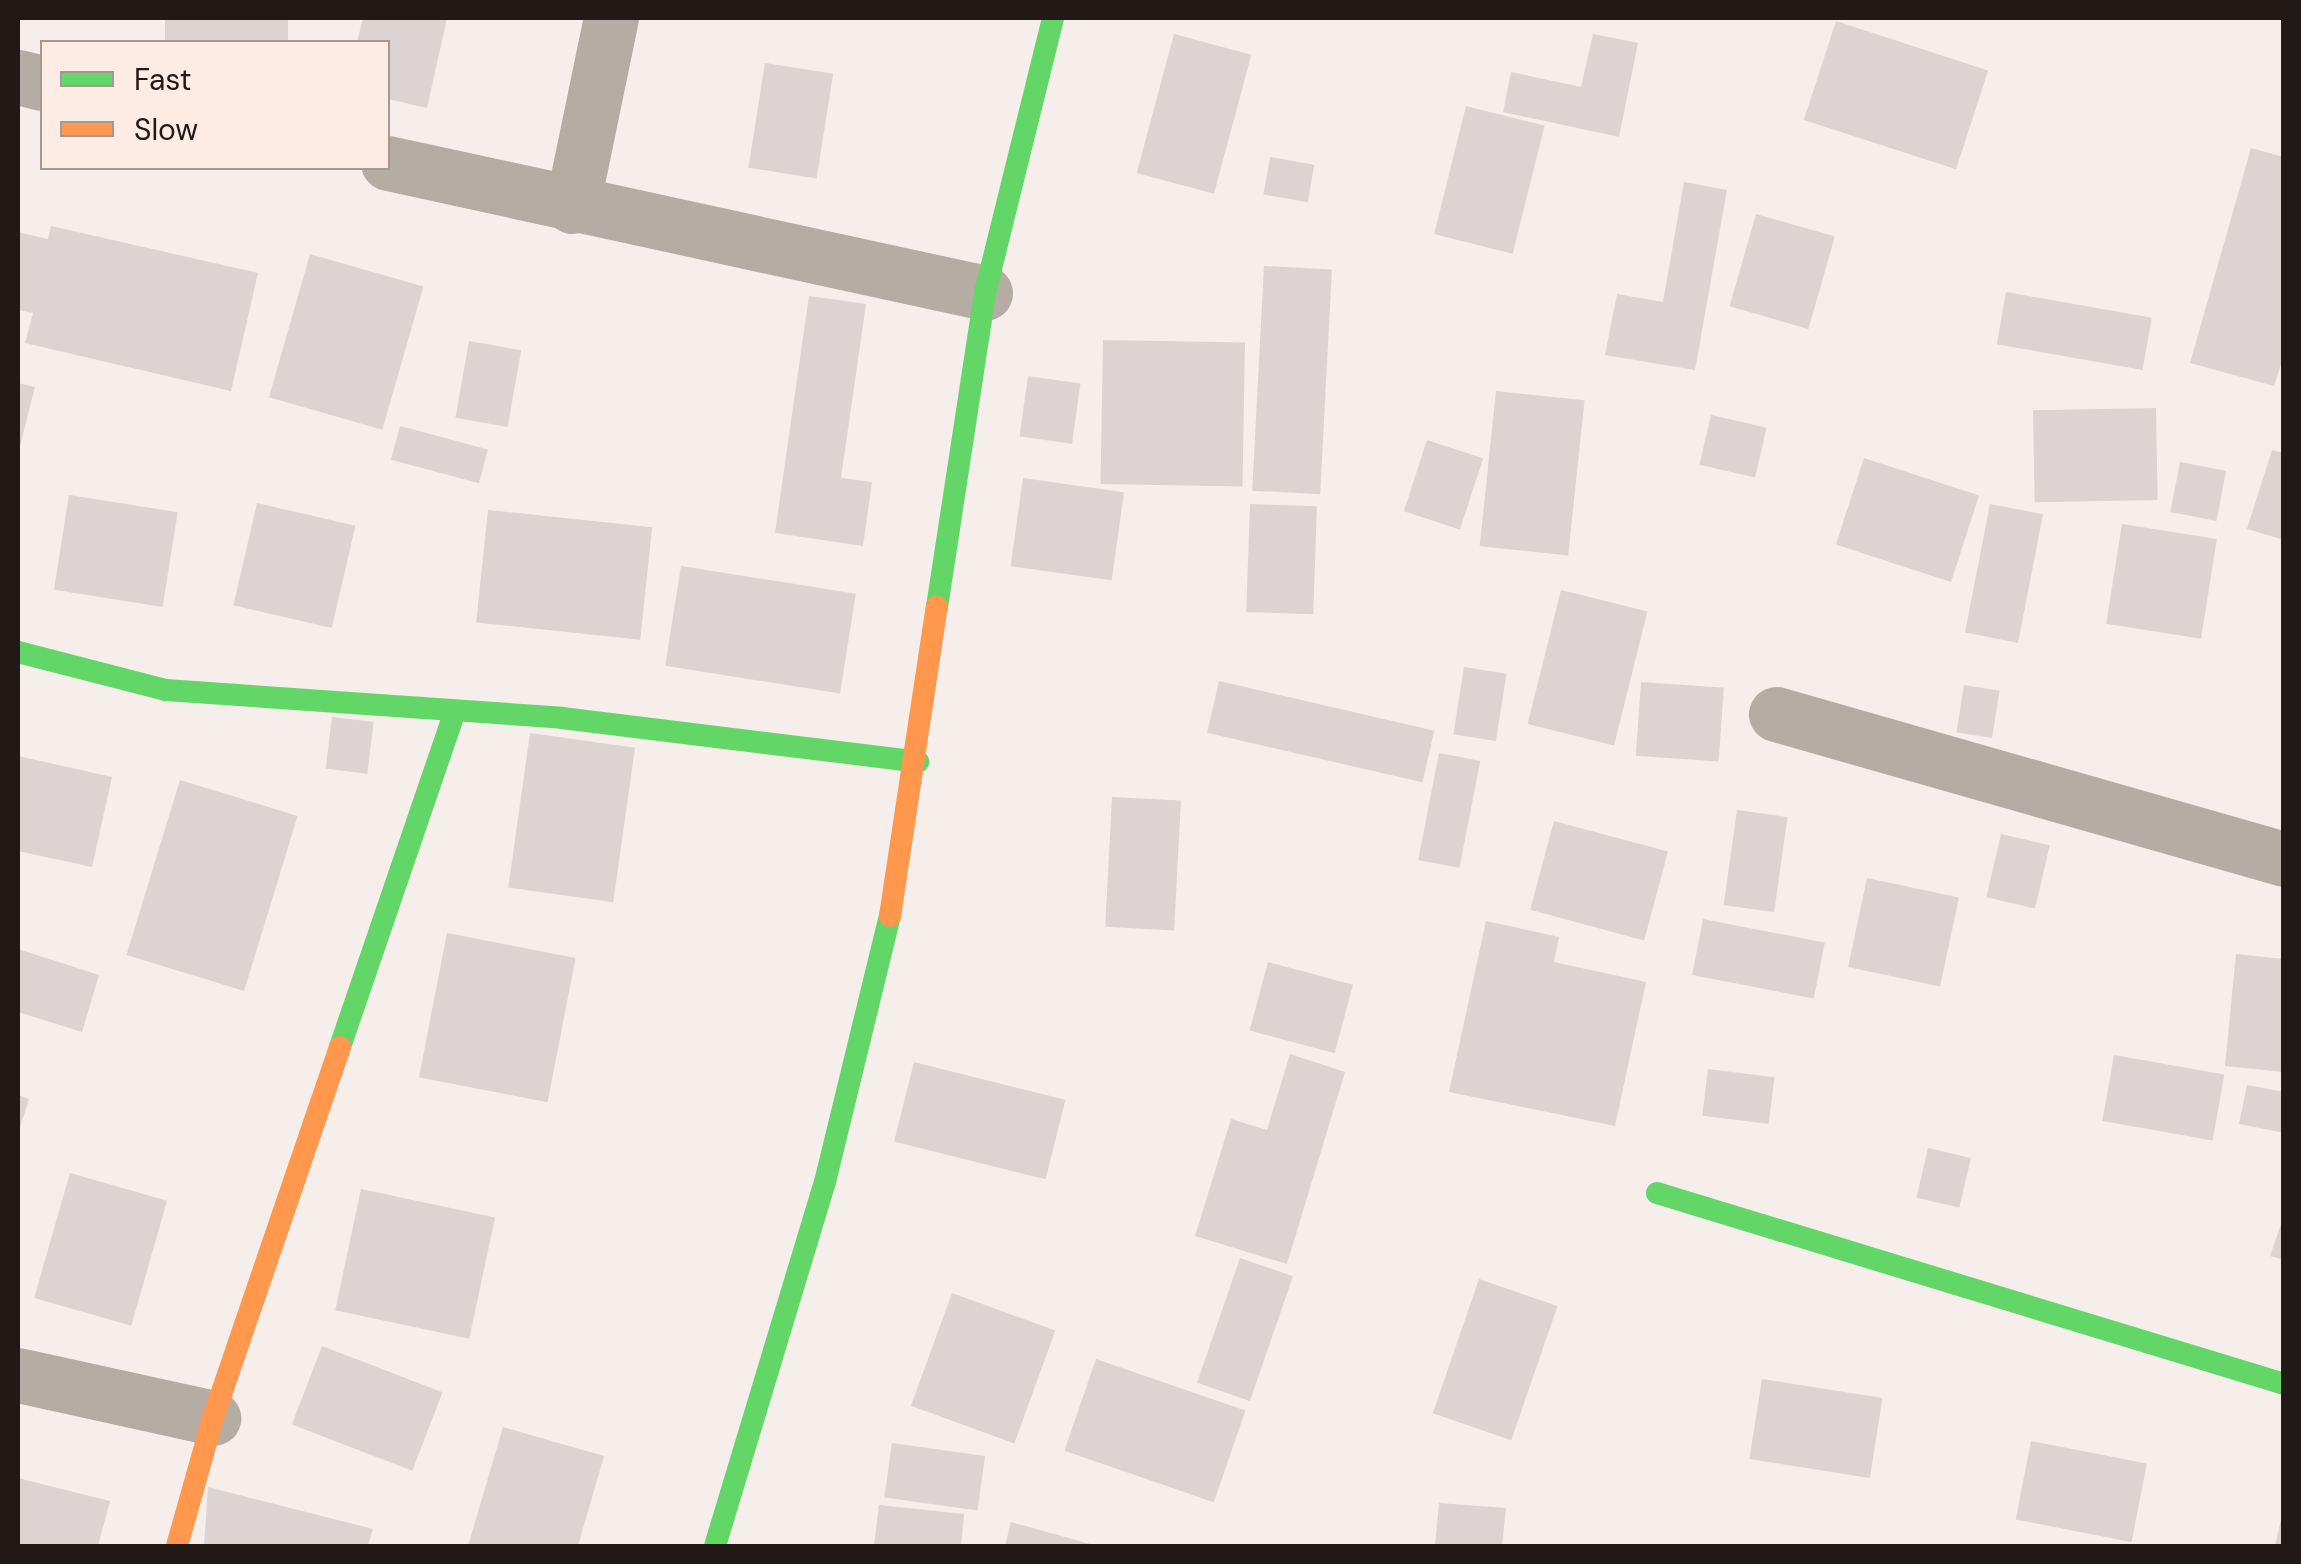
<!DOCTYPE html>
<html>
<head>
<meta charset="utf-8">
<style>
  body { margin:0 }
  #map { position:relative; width:2301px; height:1564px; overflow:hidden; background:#f6eeea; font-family:"DM Sans",sans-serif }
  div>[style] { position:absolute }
  .building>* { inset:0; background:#dcd4d2; transform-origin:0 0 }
  .street>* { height:55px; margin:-27.5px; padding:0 27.5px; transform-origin:27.5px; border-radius:27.5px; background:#b5ada3 }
  .fast>* { height:22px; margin:-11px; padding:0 11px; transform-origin:11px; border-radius:11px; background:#63d668 }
  .slow>* { height:22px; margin:-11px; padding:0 11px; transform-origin:11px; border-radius:11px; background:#ff974d }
  span { translate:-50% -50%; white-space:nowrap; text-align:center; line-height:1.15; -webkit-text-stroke:8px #fcece4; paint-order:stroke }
  .frame { position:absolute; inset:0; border:20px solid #211916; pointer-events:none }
  .legend { position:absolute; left:40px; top:40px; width:350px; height:130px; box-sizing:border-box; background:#fcece4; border:2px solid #a49892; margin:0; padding:12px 18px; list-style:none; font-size:30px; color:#211916 }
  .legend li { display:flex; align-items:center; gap:20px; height:50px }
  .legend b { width:50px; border:2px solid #a49892 }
</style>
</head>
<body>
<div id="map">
  <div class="building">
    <i style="left:165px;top:18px;width:123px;height:25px"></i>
    <i style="clip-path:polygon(363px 18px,447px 18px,427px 108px,388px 99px,388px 42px,357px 42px)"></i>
    <i style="left:1836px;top:21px;width:160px;height:104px;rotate:18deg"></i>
    <i style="left:1174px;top:34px;width:80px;height:144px;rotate:15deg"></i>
    <i style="clip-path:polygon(1593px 34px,1638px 43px,1619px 137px,1503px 112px,1511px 72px,1581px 87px)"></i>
    <i style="left:765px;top:63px;width:69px;height:106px;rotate:9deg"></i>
    <i style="left:1466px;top:106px;width:81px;height:132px;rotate:14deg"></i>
    <i style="clip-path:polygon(2251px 148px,2284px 157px,2284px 355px,2274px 386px,2190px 363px)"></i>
    <i style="left:1270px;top:157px;width:45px;height:38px;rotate:10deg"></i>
    <i style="clip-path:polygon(1684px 182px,1727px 190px,1695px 370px,1605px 355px,1617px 294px,1663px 302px)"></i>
    <i style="left:1756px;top:214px;width:82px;height:96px;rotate:16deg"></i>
    <i style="clip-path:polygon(51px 226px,258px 273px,231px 391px,25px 343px,33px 313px,18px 310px,18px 232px,48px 239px)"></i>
    <i style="left:310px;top:254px;width:118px;height:149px;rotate:16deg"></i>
    <i style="left:1264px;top:266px;width:68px;height:225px;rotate:3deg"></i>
    <i style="left:2006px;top:292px;width:148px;height:53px;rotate:10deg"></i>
    <i style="clip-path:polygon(809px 296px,866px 304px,841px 478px,872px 482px,863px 546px,775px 533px)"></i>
    <i style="left:1103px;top:340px;width:142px;height:144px;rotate:1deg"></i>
    <i style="left:469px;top:341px;width:53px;height:78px;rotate:10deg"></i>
    <i style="left:1028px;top:376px;width:53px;height:61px;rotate:8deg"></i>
    <i style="clip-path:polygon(18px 383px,35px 387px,19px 450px,18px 450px)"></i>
    <i style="left:1496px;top:391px;width:89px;height:156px;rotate:6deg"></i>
    <i style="left:2156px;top:408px;width:92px;height:123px;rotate:89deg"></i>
    <i style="left:1711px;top:415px;width:57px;height:51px;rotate:13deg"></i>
    <i style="left:400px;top:426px;width:91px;height:35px;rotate:15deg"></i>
    <i style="left:1427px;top:440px;width:59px;height:75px;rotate:18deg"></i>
    <i style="clip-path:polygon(2272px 450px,2284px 453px,2284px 540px,2247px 529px)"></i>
    <i style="left:1864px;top:458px;width:121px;height:91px;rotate:18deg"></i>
    <i style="left:2180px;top:462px;width:47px;height:51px;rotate:11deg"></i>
    <i style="left:1023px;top:478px;width:102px;height:89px;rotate:8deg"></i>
    <i style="left:69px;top:495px;width:110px;height:96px;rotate:9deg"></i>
    <i style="left:257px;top:503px;width:101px;height:105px;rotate:13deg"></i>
    <i style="left:1250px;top:504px;width:67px;height:108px;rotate:2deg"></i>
    <i style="left:1990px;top:504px;width:54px;height:131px;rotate:11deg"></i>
    <i style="left:488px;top:510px;width:165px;height:113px;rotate:6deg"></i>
    <i style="left:2122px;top:524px;width:96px;height:101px;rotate:9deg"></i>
    <i style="left:681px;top:566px;width:177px;height:101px;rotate:9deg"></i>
    <i style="left:1561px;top:590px;width:89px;height:138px;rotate:14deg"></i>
    <i style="left:1464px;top:667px;width:43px;height:68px;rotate:9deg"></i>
    <i style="left:1219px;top:681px;width:221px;height:53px;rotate:13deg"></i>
    <i style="left:1641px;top:682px;width:83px;height:74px;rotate:4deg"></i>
    <i style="left:1964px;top:685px;width:36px;height:48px;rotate:9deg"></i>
    <i style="left:332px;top:717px;width:42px;height:52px;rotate:7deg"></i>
    <i style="left:530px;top:733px;width:106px;height:156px;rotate:8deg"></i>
    <i style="left:1439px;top:753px;width:42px;height:109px;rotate:11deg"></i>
    <i style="clip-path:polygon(18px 756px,112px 777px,92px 867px,18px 851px)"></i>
    <i style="left:180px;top:780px;width:123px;height:183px;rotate:17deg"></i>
    <i style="left:1112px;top:797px;width:69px;height:130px;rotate:3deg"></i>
    <i style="left:1737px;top:810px;width:51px;height:96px;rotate:8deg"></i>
    <i style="left:1554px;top:821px;width:118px;height:92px;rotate:15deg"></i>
    <i style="left:2001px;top:834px;width:50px;height:65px;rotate:13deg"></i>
    <i style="left:1867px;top:878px;width:94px;height:91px;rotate:12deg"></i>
    <i style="left:1703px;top:919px;width:124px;height:57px;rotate:11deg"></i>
    <i style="clip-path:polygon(1486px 921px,1559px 937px,1554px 962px,1646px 982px,1615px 1126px,1449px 1092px)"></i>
    <i style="left:447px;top:933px;width:131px;height:147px;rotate:11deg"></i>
    <i style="clip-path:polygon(18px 949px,99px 975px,82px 1032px,18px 1012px)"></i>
    <i style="clip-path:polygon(2236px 954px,2284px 959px,2284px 1072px,2225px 1066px)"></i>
    <i style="left:1268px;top:962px;width:88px;height:71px;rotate:15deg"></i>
    <i style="clip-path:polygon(1290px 1054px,1345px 1072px,1287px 1264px,1195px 1236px,1231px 1119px,1267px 1130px)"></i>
    <i style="left:2114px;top:1055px;width:112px;height:67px;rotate:10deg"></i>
    <i style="left:914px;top:1062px;width:156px;height:82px;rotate:14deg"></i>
    <i style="left:1708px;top:1069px;width:67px;height:47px;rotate:7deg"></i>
    <i style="clip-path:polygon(2247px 1085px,2284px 1092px,2284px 1133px,2239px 1124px)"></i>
    <i style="clip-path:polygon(18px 1095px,29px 1099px,18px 1134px)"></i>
    <i style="left:1928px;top:1148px;width:44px;height:51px;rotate:13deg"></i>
    <i style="left:70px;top:1173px;width:101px;height:130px;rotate:16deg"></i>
    <i style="left:361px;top:1189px;width:137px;height:124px;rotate:12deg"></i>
    <i style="clip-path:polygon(2284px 1215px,2284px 1260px,2270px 1256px)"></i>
    <i style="left:1240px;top:1258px;width:56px;height:132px;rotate:19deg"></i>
    <i style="left:1479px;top:1279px;width:83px;height:142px;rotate:19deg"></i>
    <i style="left:952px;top:1293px;width:110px;height:120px;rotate:20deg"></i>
    <i style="left:322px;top:1346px;width:129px;height:84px;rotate:21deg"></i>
    <i style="left:1096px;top:1359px;width:158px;height:97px;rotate:19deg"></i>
    <i style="left:1762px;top:1379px;width:122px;height:81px;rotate:9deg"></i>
    <i style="clip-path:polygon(503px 1427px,604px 1456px,578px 1546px,468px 1546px)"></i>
    <i style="left:2031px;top:1441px;width:118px;height:80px;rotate:11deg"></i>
    <i style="left:892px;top:1443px;width:94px;height:55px;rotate:8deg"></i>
    <i style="clip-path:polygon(18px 1478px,110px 1501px,98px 1546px,18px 1546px)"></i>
    <i style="clip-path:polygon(208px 1487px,373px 1529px,368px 1546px,204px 1546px)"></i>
    <i style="clip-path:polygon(1439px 1503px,1506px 1508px,1502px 1546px,1435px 1546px)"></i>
    <i style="clip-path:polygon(879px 1505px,964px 1514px,961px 1546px,874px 1546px)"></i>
    <i style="clip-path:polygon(2282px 1515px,2284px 1546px,2275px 1546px)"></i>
    <i style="clip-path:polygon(1011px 1522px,1094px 1545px,1094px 1546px,1005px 1546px)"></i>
  </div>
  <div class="street">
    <i style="left:18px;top:77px;width:25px;rotate:14deg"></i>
    <i style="left:388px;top:163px;width:611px;rotate:12.28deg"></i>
    <i style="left:572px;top:206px;width:192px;rotate:-78.3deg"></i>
    <i style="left:1776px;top:714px;width:528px;rotate:15.93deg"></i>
    <i style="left:18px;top:1375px;width:200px;rotate:12.4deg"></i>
  </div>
  <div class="fast">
    <i style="left:937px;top:607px;width:318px;rotate:-81.3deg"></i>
    <i style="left:985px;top:293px;width:283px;rotate:-76.1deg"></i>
    <i style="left:18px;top:652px;width:153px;rotate:14.4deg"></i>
    <i style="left:166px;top:690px;width:397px;rotate:4deg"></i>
    <i style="left:562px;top:718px;width:359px;rotate:7deg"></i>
    <i style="left:340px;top:1047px;width:354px;rotate:-71.1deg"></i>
    <i style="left:1657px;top:1193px;width:655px;rotate:16.94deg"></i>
    <i style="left:715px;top:1546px;width:380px;rotate:-73.2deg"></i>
    <i style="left:825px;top:1182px;width:274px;rotate:-76.3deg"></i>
  </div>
  <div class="slow">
    <i style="left:890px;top:916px;width:313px;rotate:-81.4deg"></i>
    <i style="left:177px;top:1546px;width:133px;rotate:-74.3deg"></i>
    <i style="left:213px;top:1418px;width:392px;rotate:-71.1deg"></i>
  </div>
  <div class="frame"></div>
  <ul class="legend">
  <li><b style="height:12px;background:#63d668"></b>Fast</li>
  <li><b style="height:12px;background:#ff974d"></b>Slow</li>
  </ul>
</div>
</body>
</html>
